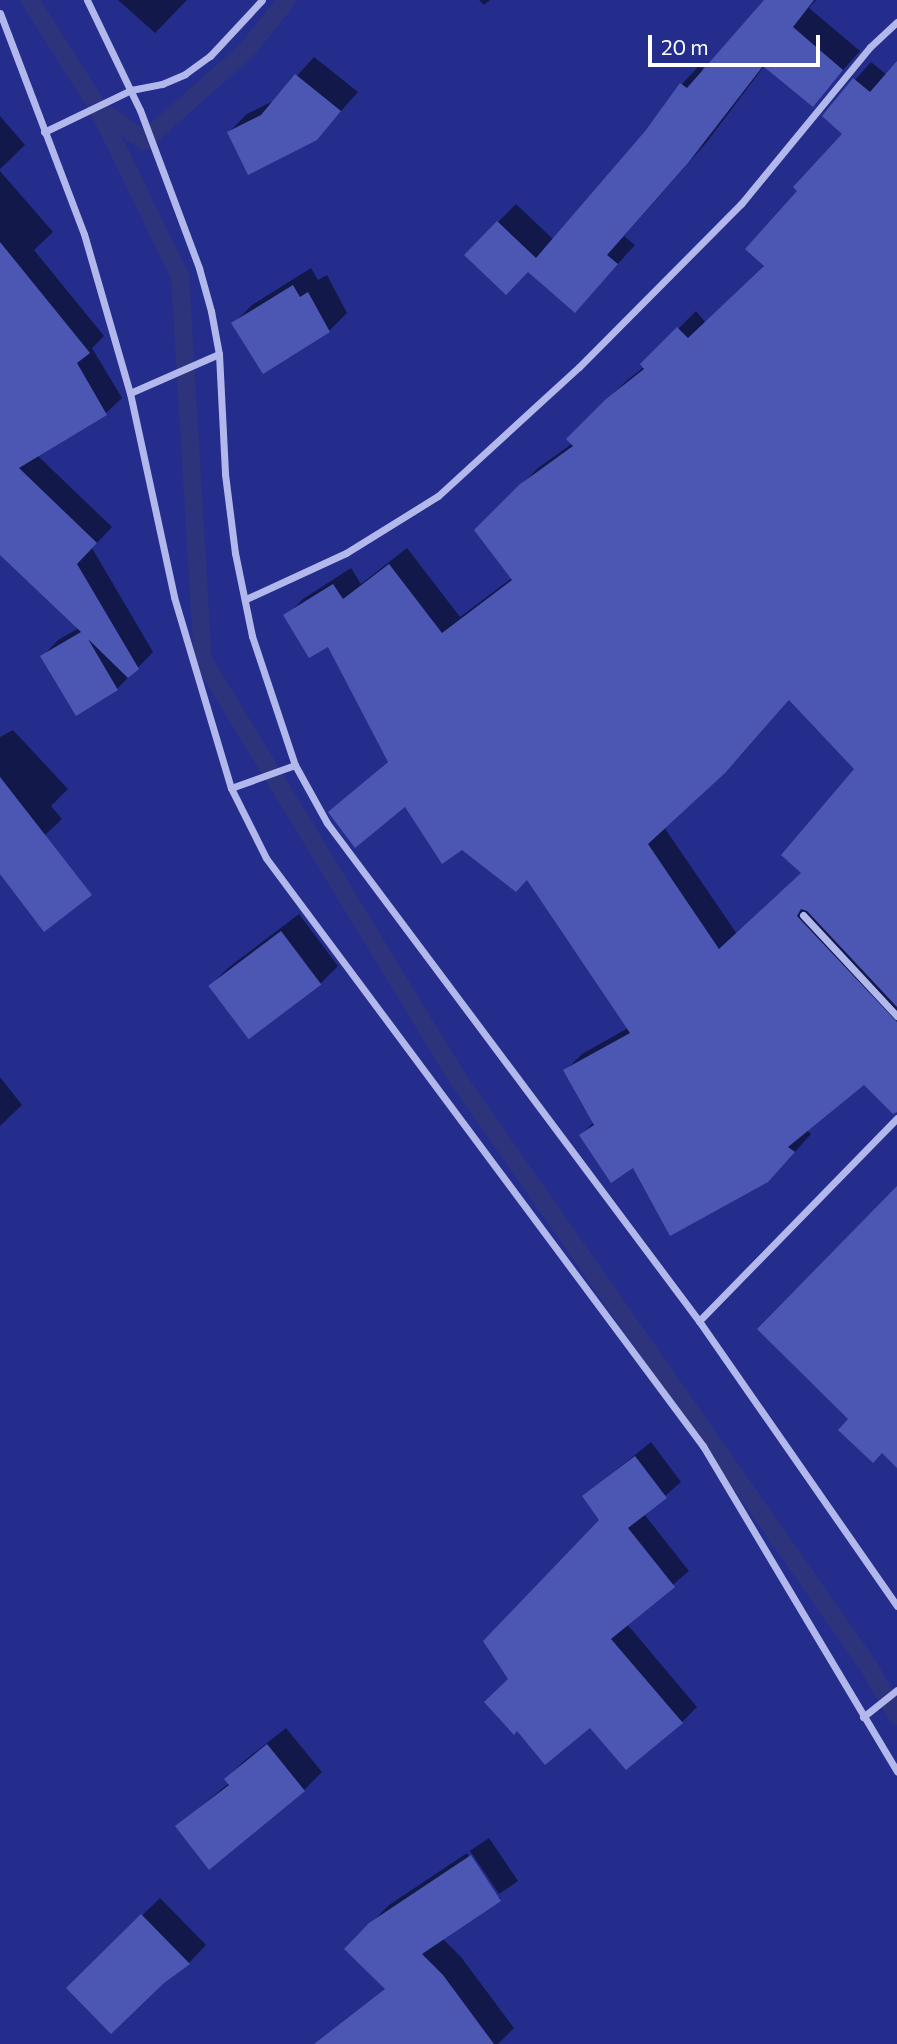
<!DOCTYPE html>
<html>
<head>
<meta charset="utf-8">
<style>
  body { margin:0 }
  #map { position:relative; width:897px; height:2044px; overflow:hidden; background:#242d8c; font-family:Commissioner,sans-serif }
  div>[style] { position:absolute }
  .shadow>* { inset:0; background:#0007; transform-origin:0 0 }
  .stream>* { height:18px; margin:-9px; padding:0 9px; transform-origin:9px; border-radius:9px; background:#2d347c }
  .building>* { inset:0; background:#4c57b3; transform-origin:0 0 }
  .minor>* { height:7px; margin:-3.5px; padding:0 3.5px; transform-origin:3.5px; border-radius:3.5px; background:#b2b8eb }
  span { translate:-50% -50%; white-space:nowrap; text-align:center; line-height:1.15; -webkit-text-stroke:5px #242d8c; paint-order:stroke }
  .scale { position:absolute; left:648px; top:35px; width:172px; height:32px; box-sizing:border-box; border:4px solid #fff; border-top:0; padding-left:9px; font-size:21px; line-height:24px; white-space:nowrap; color:#fff; -webkit-text-stroke:5px #242d8c; paint-order:stroke }
</style>
</head>
<body>
<div id="map">
  <div class="shadow">
    <i style="clip-path:polygon(118px 0,187px 0,155px 33px)"></i>
    <i style="clip-path:polygon(479px 0,490px 0,484px 5px)"></i>
    <i style="clip-path:polygon(766px 0,816px 0,809px 8px,860px 51px,812px 105px,765px 65px,706px 143px,624px 236px,635px 245px,575px 311px,498px 222px,516px 204px,554px 240px,647px 131px,682px 84px,699px 66px,705px 70px)"></i>
    <i style="clip-path:polygon(314px 57px,358px 92px,316px 139px,229px 132px,247px 114px,275px 100px)"></i>
    <i style="clip-path:polygon(evenodd,871px 62px,887px 75px,897px 64px,897px 1112px,864px 1083px,806px 1130px,811px 1134px,785px 1163px,633px 1166px,581px 1135px,594px 1122px,565px 1071px,582px 1054px,628px 1028px,528px 878px,462px 848px,405px 804px,330px 812px,389px 761px,328px 644px,286px 616px,303px 599px,351px 568px,361px 584px,407px 548px,460px 617px,512px 578px,477px 530px,538px 468px,573px 443px,568px 439px,625px 382px,644px 367px,643px 364px,696px 311px,706px 323px,766px 265px,800px 191px,844px 134px,824px 115px,871px 62px,790px 699px,856px 769px,803px 872px,737px 934px,664px 827px,742px 754px,790px 699px)"></i>
    <i style="clip-path:polygon(0 116px,25px 145px,0 169px)"></i>
    <i style="clip-path:polygon(0 171px,53px 232px,34px 250px,104px 336px,92px 348px,122px 398px,106px 413px,37px 455px,112px 527px,92px 548px,153px 652px,117px 689px,43px 656px,58px 640px,79px 628px,0 552px)"></i>
    <i style="clip-path:polygon(311px 268px,318px 280px,327px 275px,347px 313px,329px 331px,234px 323px,252px 305px)"></i>
    <i style="clip-path:polygon(13px 730px,68px 789px,51px 806px,62px 819px,45px 835px,0 860px,0 737px)"></i>
    <i style="clip-path:polygon(299px 914px,338px 966px,320px 984px,210px 986px,228px 968px)"></i>
    <i style="clip-path:polygon(0 1077px,22px 1105px,0 1126px)"></i>
    <i style="clip-path:polygon(651px 1442px,681px 1482px,644px 1514px,689px 1571px,627px 1624px,697px 1707px,682px 1722px,590px 1725px,510px 1679px,602px 1520px,584px 1496px)"></i>
    <i style="clip-path:polygon(286px 1728px,322px 1772px,304px 1790px,177px 1826px,229px 1783px,226px 1779px,244px 1761px)"></i>
    <i style="left:489px;top:1838px;width:52px;height:23px;rotate:56deg"></i>
    <i style="clip-path:polygon(467px 1853px,497px 1898px,501px 1898px,442px 1938px,461px 1957px,514px 2028px,498px 2044px,410px 2044px,376px 1998px,387px 1987px,347px 1948px,389px 1905px)"></i>
    <i style="clip-path:polygon(160px 1898px,206px 1945px,189px 1963px,68px 1988px)"></i>
  </div>
  <div class="stream">
    <i style="left:30px;top:0;width:125px;rotate:57.7deg"></i>
    <i style="left:97px;top:106px;width:189px;rotate:64deg"></i>
    <i style="left:180px;top:276px;width:385px;rotate:86.6deg"></i>
    <i style="left:203px;top:660px;width:487px;rotate:58.7deg"></i>
    <i style="left:456px;top:1076px;width:721px;rotate:55.05deg"></i>
    <i style="left:869px;top:1667px;width:56px;rotate:60.3deg"></i>
    <i style="left:99px;top:108px;width:56px;rotate:36.3deg"></i>
    <i style="left:144px;top:141px;width:136px;rotate:-41.4deg"></i>
    <i style="left:246px;top:51px;width:65px;rotate:-51.2deg"></i>
  </div>
  <div class="building">
    <i style="clip-path:polygon(764px 0,814px 0,793px 27px,843px 70px,813px 107px,763px 66px,688px 163px,607px 255px,618px 264px,575px 313px,528px 272px,506px 295px,464px 255px,497px 221px,536px 258px,646px 130px,680px 83px,687px 88px)"></i>
    <i style="clip-path:polygon(evenodd,897px 61px,897px 1007px,807px 911px,801px 909px,797px 916px,897px 1022px,897px 1112px,893px 1114px,864px 1085px,788px 1147px,795px 1152px,768px 1182px,670px 1236px,633px 1168px,611px 1183px,579px 1135px,594px 1125px,563px 1070px,630px 1033px,527px 880px,516px 892px,462px 850px,442px 864px,405px 807px,355px 848px,328px 812px,388px 762px,328px 647px,309px 658px,283px 615px,333px 584px,343px 599px,389px 564px,442px 633px,512px 580px,474px 530px,519px 485px,573px 446px,566px 439px,606px 399px,644px 369px,640px 364px,677px 327px,688px 338px,764px 266px,745px 249px,797px 191px,793px 187px,842px 134px,822px 116px,853px 78px,870px 92px,897px 61px,789px 700px,854px 769px,781px 855px,801px 873px,719px 949px,648px 844px,725px 773px,789px 700px)"></i>
    <i style="clip-path:polygon(295px 74px,341px 111px,317px 140px,248px 175px,227px 132px,261px 115px)"></i>
    <i style="clip-path:polygon(0 242px,90px 353px,77px 363px,107px 415px,19px 468px,97px 543px,77px 564px,139px 669px,128px 678px,88px 639px,118px 690px,76px 716px,40px 656px,81px 632px,0 555px)"></i>
    <i style="clip-path:polygon(293px 285px,300px 297px,308px 292px,330px 332px,263px 374px,231px 323px)"></i>
    <i style="clip-path:polygon(0 777px,92px 895px,44px 932px,0 874px)"></i>
    <i style="left:281px;top:931px;width:67px;height:91px;rotate:53deg"></i>
    <i style="clip-path:polygon(897px 1186px,897px 1468px,882px 1453px,873px 1463px,838px 1430px,848px 1419px,757px 1329px)"></i>
    <i style="clip-path:polygon(635px 1456px,667px 1498px,628px 1528px,675px 1587px,611px 1639px,683px 1723px,626px 1770px,590px 1728px,545px 1765px,517px 1731px,514px 1735px,484px 1702px,508px 1679px,483px 1641px,599px 1520px,582px 1496px)"></i>
    <i style="clip-path:polygon(267px 1744px,305px 1791px,209px 1870px,175px 1826px,229px 1785px,224px 1779px)"></i>
    <i style="clip-path:polygon(471px 1855px,501px 1901px,422px 1954px,443px 1975px,494px 2044px,314px 2044px,385px 1989px,344px 1949px,369px 1923px)"></i>
    <i style="clip-path:polygon(141px 1914px,190px 1964px,164px 1983px,111px 2034px,66px 1988px)"></i>
  </div>
  <div class="minor">
    <i style="left:87px;top:0;width:122px;rotate:64.3deg"></i>
    <i style="left:140px;top:110px;width:169px;rotate:69.5deg"></i>
    <i style="left:199px;top:268px;width:45px;rotate:74.4deg"></i>
    <i style="left:211px;top:311px;width:44px;rotate:79.5deg"></i>
    <i style="left:219px;top:354px;width:120px;rotate:87.1deg"></i>
    <i style="left:225px;top:474px;width:80px;rotate:82.8deg"></i>
    <i style="left:235px;top:553px;width:85px;rotate:78.4deg"></i>
    <i style="left:252px;top:636px;width:136px;rotate:71.6deg"></i>
    <i style="left:295px;top:765px;width:66px;rotate:61.1deg"></i>
    <i style="left:327px;top:823px;width:622px;rotate:53.24deg"></i>
    <i style="left:699px;top:1321px;width:347px;rotate:55.2deg"></i>
    <i style="left:0;top:13px;width:236px;rotate:69.2deg"></i>
    <i style="left:84px;top:234px;width:166px;rotate:73.9deg"></i>
    <i style="left:130px;top:393px;width:209px;rotate:77.8deg"></i>
    <i style="left:174px;top:597px;width:199px;rotate:73.4deg"></i>
    <i style="left:231px;top:788px;width:78px;rotate:63.4deg"></i>
    <i style="left:266px;top:858px;width:733px;rotate:53.38deg"></i>
    <i style="left:703px;top:1446px;width:379px;rotate:59.2deg"></i>
    <i style="left:44px;top:132px;width:97px;rotate:-25.8deg"></i>
    <i style="left:131px;top:90px;width:32px;rotate:-11deg"></i>
    <i style="left:162px;top:84px;width:25px;rotate:-23deg"></i>
    <i style="left:185px;top:74px;width:31px;rotate:-36deg"></i>
    <i style="left:210px;top:56px;width:76px;rotate:-47.1deg"></i>
    <i style="left:130px;top:393px;width:97px;rotate:-23.7deg"></i>
    <i style="left:246px;top:599px;width:110px;rotate:-24.7deg"></i>
    <i style="left:346px;top:553px;width:108px;rotate:-31.8deg"></i>
    <i style="left:438px;top:496px;width:191px;rotate:-42.5deg"></i>
    <i style="left:579px;top:367px;width:230px;rotate:-45.2deg"></i>
    <i style="left:741px;top:204px;width:203px;rotate:-50.6deg"></i>
    <i style="left:870px;top:47px;width:37px;rotate:-43deg"></i>
    <i style="left:231px;top:788px;width:68px;rotate:-19.8deg"></i>
    <i style="left:803px;top:915px;width:138px;rotate:47.1deg"></i>
    <i style="left:699px;top:1321px;width:284px;rotate:-45.7deg"></i>
    <i style="left:863px;top:1717px;width:43px;rotate:-38.5deg"></i>
  </div>
  <div class="scale">20 m</div>
</div>
</body>
</html>
